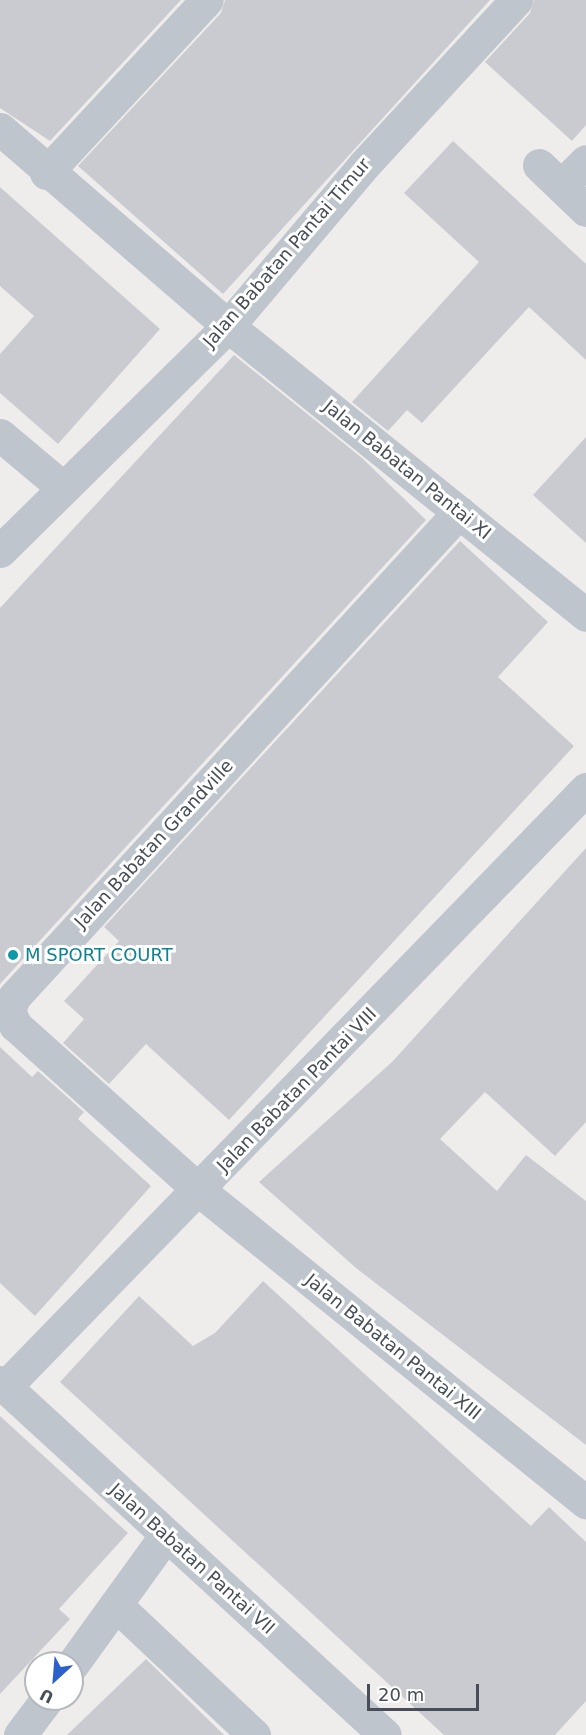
<!DOCTYPE html>
<html>
<head>
<meta charset="utf-8">
<style>
  body { margin:0 }
  #map { position:relative; width:586px; height:1735px; overflow:hidden; background:#efedec; font-family:"DejaVu Sans",sans-serif }
  div>[style] { position:absolute }
  .building>* { inset:0; background:#cacbd1 }
  .minor>* { height:33px; margin:-16.5px; padding:0 16.5px; transform-origin:16.5px; border-radius:16.5px; background:#bfc5cd }
  .dots>* { width:16px; height:16px; translate:-50% -50%; box-sizing:border-box; border:3px solid #fff; border-radius:50% }
  span { translate:-50% -50%; white-space:nowrap; text-align:center; line-height:1.15; -webkit-text-stroke:6px #fff; paint-order:stroke }
  .street-label { font-size:18px; color:#474e57 }
  .culture-label { font-size:18px; color:#0d838f }
  .left { translate:0 -50%; text-align:left }
  .north { position:absolute; left:24px; top:1651px; width:60px; height:60px; box-sizing:border-box; background:#fff; border:2px solid #b5b8bc; border-radius:50%; rotate:206deg; font-size:16px; font-weight:700; line-height:24px; text-align:center; color:#474e57 }
  .north::after { content:''; display:block; margin:auto; width:21px; height:27px; background:#2c61c9; clip-path:polygon(50% 0,100% 100%,50% 72%,0 100%) }
  .scale { position:absolute; left:367px; top:1684px; width:112px; height:27px; box-sizing:border-box; border:3px solid #474e57; border-top:0; padding-left:8px; font-size:18px; line-height:21px; white-space:nowrap; color:#474e57; -webkit-text-stroke:4px #fff; paint-order:stroke }
</style>
</head>
<body>
<div id="map">
  <div class="building">
    <i style="clip-path:polygon(0 0,181px 0,50px 141px,0 108px)"></i>
    <i style="clip-path:polygon(225px 0,490px 0,223px 294px,78px 166px,221px 13px)"></i>
    <i style="clip-path:polygon(534px 0,586px 0,586px 125px,572px 141px,485px 62px,530px 13px)"></i>
    <i style="clip-path:polygon(453px 141px,586px 264px,586px 360px,529px 307px,422px 423px,407px 410px,388px 431px,352px 402px,479px 262px,404px 193px)"></i>
    <i style="clip-path:polygon(0 187px,160px 329px,58px 444px,0 393px,0 354px,34px 316px,0 286px)"></i>
    <i style="clip-path:polygon(234px 355px,362px 458px,426px 520px,0 984px,0 608px)"></i>
    <i style="clip-path:polygon(586px 437px,586px 543px,533px 495px)"></i>
    <i style="clip-path:polygon(460px 541px,548px 622px,498px 677px,574px 746px,229px 1120px,146px 1044px,109px 1084px,63px 1043px,84px 1019px,64px 1001px,119px 941px,104px 927px)"></i>
    <i style="clip-path:polygon(586px 848px,586px 1122px,555px 1156px,485px 1092px,440px 1139px,497px 1191px,526px 1155px,586px 1201px,586px 1445px,356px 1268px,259px 1182px,393px 1061px)"></i>
    <i style="clip-path:polygon(0 1047px,32px 1077px,38px 1071px,84px 1112px,78px 1119px,151px 1186px,35px 1316px,0 1283px)"></i>
    <i style="clip-path:polygon(263px 1281px,531px 1526px,549px 1507px,586px 1542px,586px 1701px,555px 1735px,444px 1735px,60px 1382px,139px 1296px,193px 1346px,215px 1333px)"></i>
    <i style="clip-path:polygon(0 1416px,128px 1533px,59px 1609px,70px 1619px,0 1694px)"></i>
    <i style="clip-path:polygon(146px 1659px,224px 1735px,67px 1735px)"></i>
  </div>
  <div class="minor">
    <i style="left:0;top:129px;width:301px;rotate:40.8deg"></i>
    <i style="left:228px;top:326px;width:460px;rotate:38.9deg"></i>
    <i style="left:539px;top:165px;width:65px;rotate:43.8deg"></i>
    <i style="left:46px;top:173px;width:236px;rotate:-47.1deg"></i>
    <i style="left:561px;top:186px;width:35px;rotate:-45deg"></i>
    <i style="left:0;top:435px;width:80px;rotate:39.9deg"></i>
    <i style="left:459px;top:512px;width:658px;rotate:132.54deg"></i>
    <i style="left:14px;top:997px;width:14px;rotate:111deg"></i>
    <i style="left:9px;top:1010px;width:16px;rotate:68deg"></i>
    <i style="left:15px;top:1025px;width:249px;rotate:41.9deg"></i>
    <i style="left:200px;top:1191px;width:496px;rotate:38.9deg"></i>
    <i style="left:0;top:551px;width:320px;rotate:-44.6deg"></i>
    <i style="left:228px;top:326px;width:209px;rotate:-49.8deg"></i>
    <i style="left:363px;top:166px;width:226px;rotate:-47.3deg"></i>
    <i style="left:0;top:1382px;width:522px;rotate:42.52deg"></i>
    <i style="left:5px;top:1387px;width:834px;rotate:-45.83deg"></i>
    <i style="left:116px;top:1605px;width:190px;rotate:43.3deg"></i>
    <i style="left:72px;top:1665px;width:159px;rotate:-54.2deg"></i>
    <i style="left:20px;top:1735px;width:45px;rotate:-53.1deg"></i>
  </div>
  <div class="dots">
    <i style="left:13px;top:955px;background:#0f9aa8"></i>
  </div>
  <div class="street-label">
    <span style="left:287px;top:253px;rotate:-49deg">Jalan Babatan Pantai Timur</span>
    <span style="left:407px;top:470px;rotate:39deg">Jalan Babatan Pantai XI</span>
    <span style="left:154px;top:844px;rotate:-47deg">Jalan Babatan Grandville</span>
    <span style="left:297px;top:1090px;rotate:-46deg">Jalan Babatan Pantai VIII</span>
    <span style="left:393px;top:1347px;rotate:39deg">Jalan Babatan Pantai XIII</span>
    <span style="left:192px;top:1559px;rotate:42deg">Jalan Babatan Pantai VII</span>
  </div>
  <div class="culture-label">
    <span class="left" style="left:25px;top:955px">M SPORT COURT</span>
  </div>
  <div class="north">U</div>
  <div class="scale">20 m</div>
</div>
</body>
</html>
